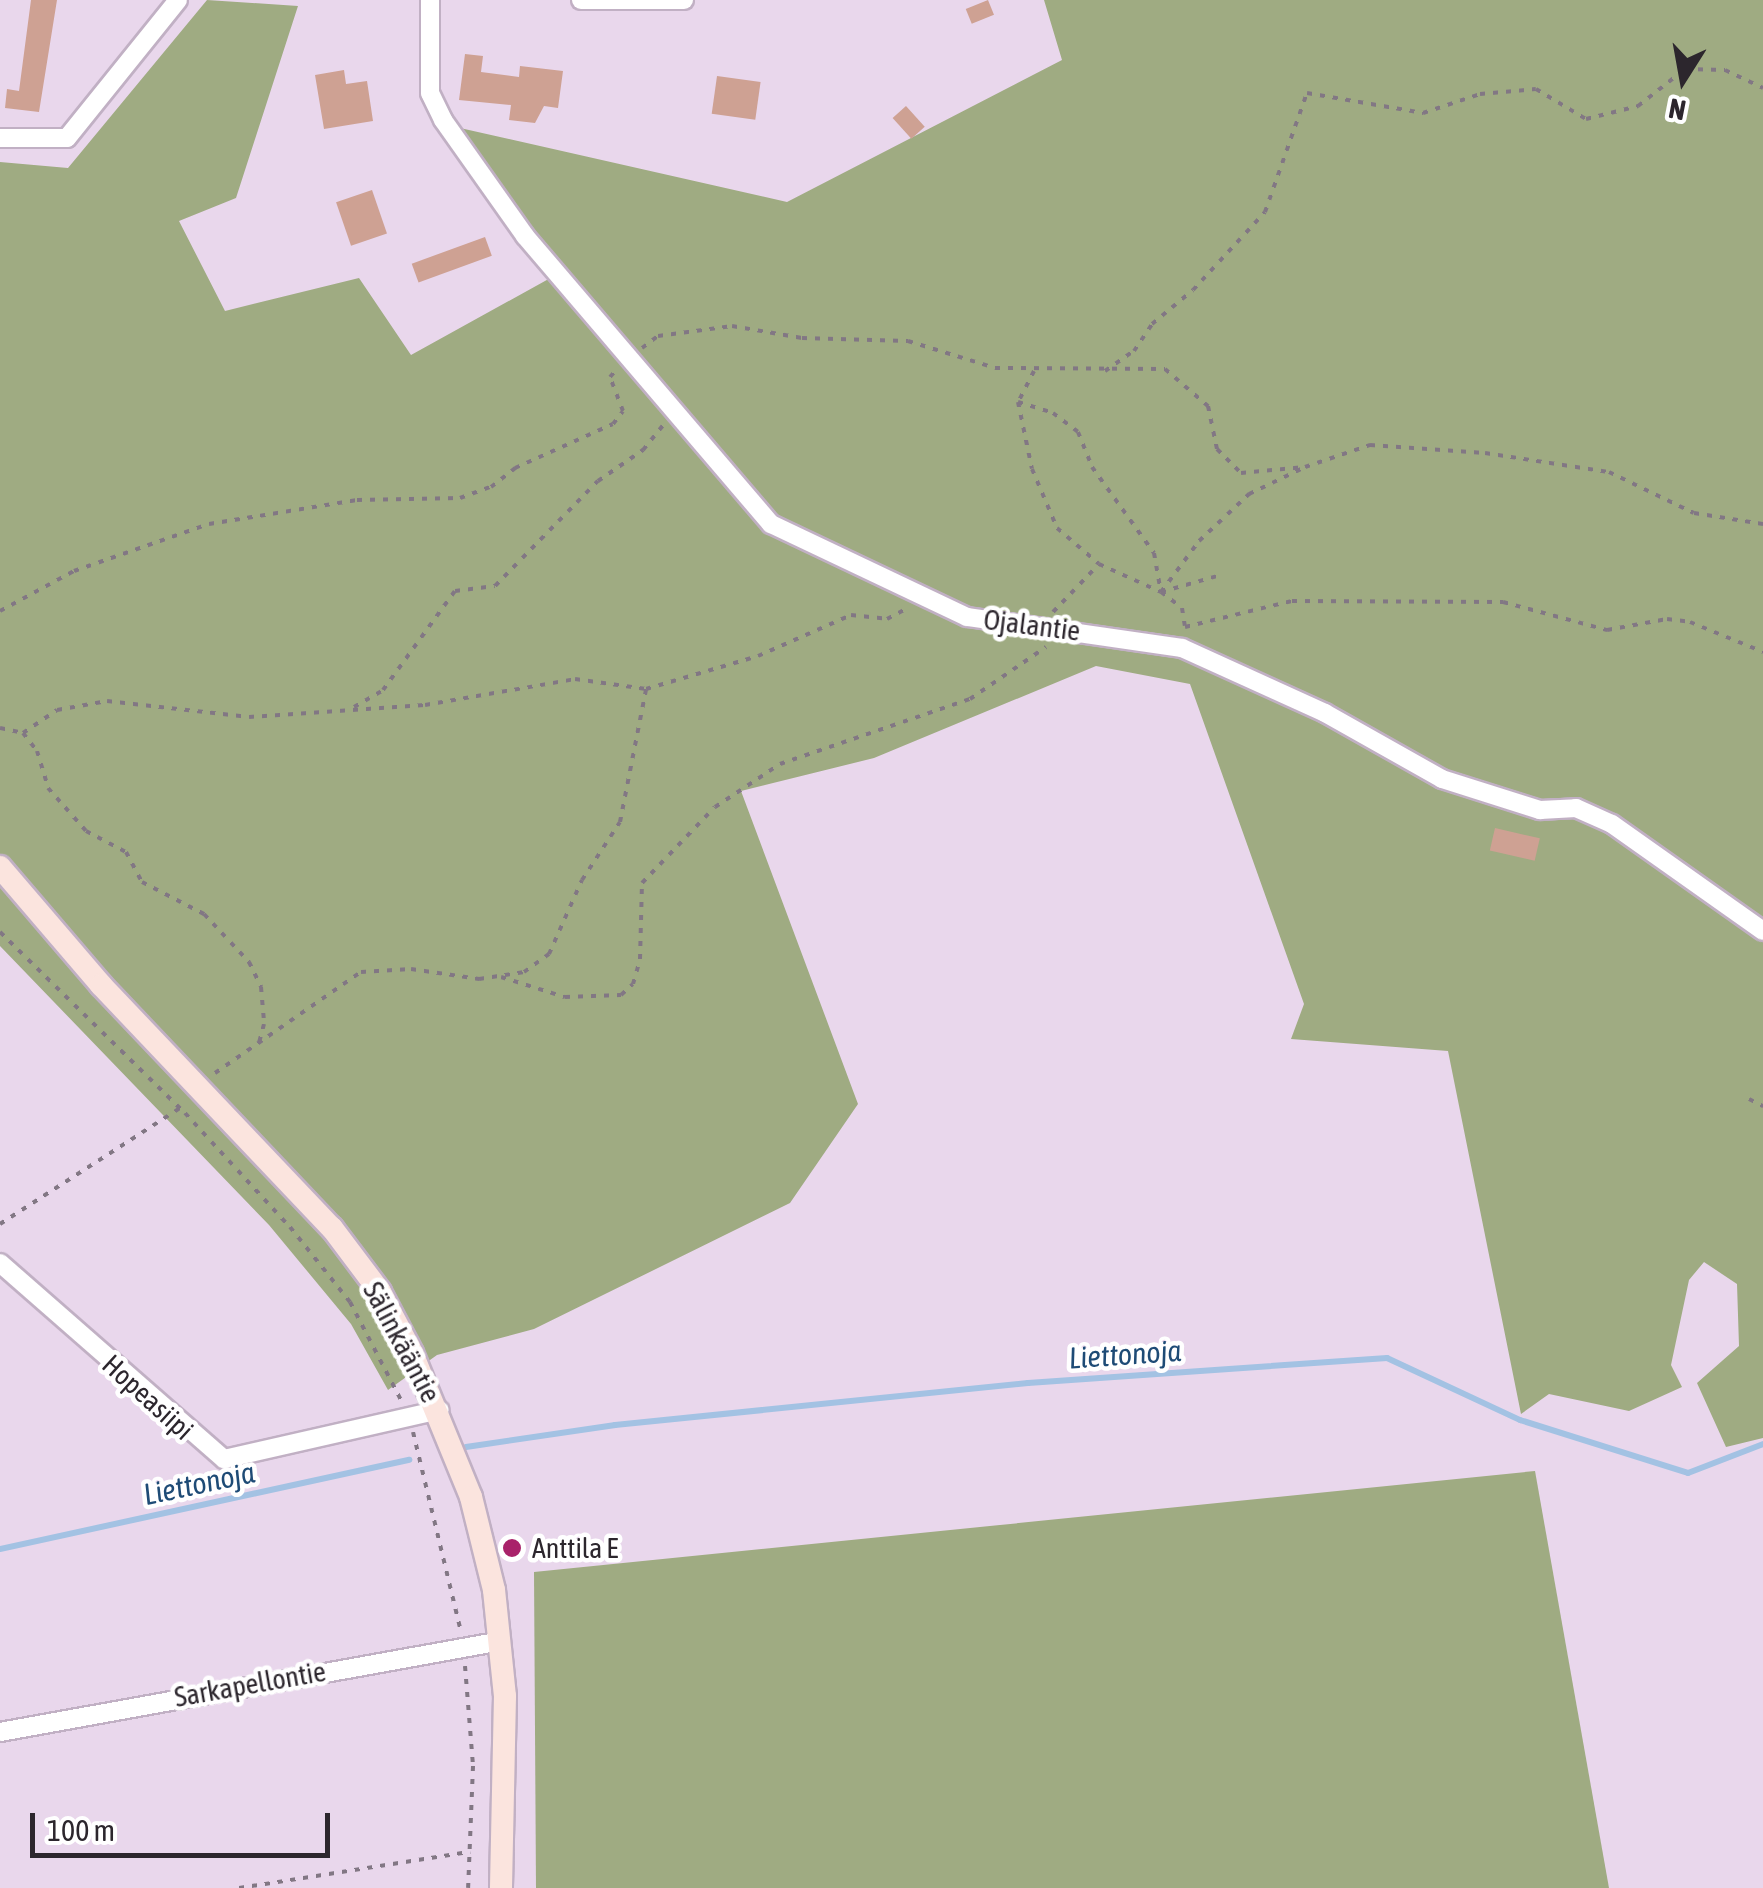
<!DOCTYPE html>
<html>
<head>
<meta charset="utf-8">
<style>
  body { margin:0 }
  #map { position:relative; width:1763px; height:1888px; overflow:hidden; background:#e9d7ec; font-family:"Asap Condensed",sans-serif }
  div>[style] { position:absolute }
  .forest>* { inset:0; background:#9fab82 }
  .stream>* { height:6px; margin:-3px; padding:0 3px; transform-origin:3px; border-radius:3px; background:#a3c2e3 }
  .building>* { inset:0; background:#cea193; transform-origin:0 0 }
  .path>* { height:4px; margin-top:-2px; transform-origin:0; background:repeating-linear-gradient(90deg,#827784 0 5px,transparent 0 13px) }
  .roads { filter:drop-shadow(2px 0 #c1b0c4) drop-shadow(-2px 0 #c1b0c4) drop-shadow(0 2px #c1b0c4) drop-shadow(0 -2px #c1b0c4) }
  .street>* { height:18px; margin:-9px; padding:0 9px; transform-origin:9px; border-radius:9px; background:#fff }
  .secondary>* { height:22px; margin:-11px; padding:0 11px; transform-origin:11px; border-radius:11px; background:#fbe4de }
  .dots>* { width:28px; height:28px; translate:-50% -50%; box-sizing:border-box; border:5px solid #fff; border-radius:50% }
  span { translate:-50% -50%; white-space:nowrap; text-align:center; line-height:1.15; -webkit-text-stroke:9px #fff; paint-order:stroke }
  .street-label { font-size:28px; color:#2c262d }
  .poi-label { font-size:28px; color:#2c262d }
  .left { translate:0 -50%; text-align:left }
  .water-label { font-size:30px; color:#1e4b76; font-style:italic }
  .north { position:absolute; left:1633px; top:30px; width:100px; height:100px; -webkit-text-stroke:8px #fff; paint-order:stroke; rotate:191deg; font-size:28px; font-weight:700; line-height:40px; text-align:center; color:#2c262d }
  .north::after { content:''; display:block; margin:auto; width:35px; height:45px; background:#2c262d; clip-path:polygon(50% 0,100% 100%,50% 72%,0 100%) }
  .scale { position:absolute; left:30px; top:1813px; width:300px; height:45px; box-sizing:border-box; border:5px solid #2c262d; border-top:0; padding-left:12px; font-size:30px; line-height:35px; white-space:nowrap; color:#2c262d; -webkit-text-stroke:8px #fff; paint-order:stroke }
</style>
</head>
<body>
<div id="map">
  <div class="forest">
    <i style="clip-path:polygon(207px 0,298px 6px,236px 198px,179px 221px,225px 311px,359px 278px,411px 355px,563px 271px,460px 128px,787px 202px,1062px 60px,1044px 0,1763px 0,1763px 1438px,1726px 1447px,1697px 1383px,1739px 1346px,1737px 1284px,1704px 1262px,1689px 1280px,1671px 1365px,1682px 1387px,1629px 1411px,1549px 1394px,1521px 1414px,1448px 1051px,1291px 1039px,1304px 1004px,1190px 684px,1096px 666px,874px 758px,741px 791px,858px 1104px,790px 1203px,534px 1329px,437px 1355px,388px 1390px,351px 1324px,269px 1225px,0 946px,0 162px,68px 168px)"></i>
    <i style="clip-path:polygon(1535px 1471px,1609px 1888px,536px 1888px,534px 1572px)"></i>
  </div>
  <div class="stream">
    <i style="left:466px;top:1447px;width:151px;rotate:-8.4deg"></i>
    <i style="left:615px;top:1425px;width:415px;rotate:-5.8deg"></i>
    <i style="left:1028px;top:1383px;width:360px;rotate:-4deg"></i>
    <i style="left:1387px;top:1358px;width:147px;rotate:25deg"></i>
    <i style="left:1520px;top:1420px;width:176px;rotate:17.5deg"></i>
    <i style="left:1688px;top:1473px;width:80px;rotate:-21.1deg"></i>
    <i style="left:0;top:1549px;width:419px;rotate:-12.3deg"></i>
  </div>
  <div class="building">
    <i style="clip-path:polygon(31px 0,57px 0,39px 112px,5px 108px,7px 89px,19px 91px)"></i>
    <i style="left:988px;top:0;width:16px;height:24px;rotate:68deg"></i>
    <i style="clip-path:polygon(465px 54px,483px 56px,481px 72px,519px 77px,520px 66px,563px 71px,558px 108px,544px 106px,535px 123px,509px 120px,511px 105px,459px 100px)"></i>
    <i style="clip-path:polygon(344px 70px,346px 84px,367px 81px,373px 121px,324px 129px,315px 75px)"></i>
    <i style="left:717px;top:76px;width:44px;height:38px;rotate:8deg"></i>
    <i style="left:906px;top:106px;width:28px;height:18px;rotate:48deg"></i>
    <i style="left:372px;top:190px;width:46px;height:38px;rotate:71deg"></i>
    <i style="left:485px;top:237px;width:20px;height:78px;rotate:70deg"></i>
    <i style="left:1495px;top:828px;width:46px;height:23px;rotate:13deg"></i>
  </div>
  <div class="path">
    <i style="left:642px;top:348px;width:20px;rotate:-37deg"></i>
    <i style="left:658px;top:336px;width:75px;rotate:-7.7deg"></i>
    <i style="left:732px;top:326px;width:71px;rotate:9.7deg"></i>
    <i style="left:802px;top:338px;width:106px;rotate:1.6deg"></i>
    <i style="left:908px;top:341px;width:91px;rotate:17.2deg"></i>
    <i style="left:995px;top:368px;width:170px;rotate:0.3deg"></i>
    <i style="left:1165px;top:369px;width:57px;rotate:40.7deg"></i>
    <i style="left:1208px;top:406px;width:44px;rotate:78.2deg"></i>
    <i style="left:1217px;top:449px;width:34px;rotate:45deg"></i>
    <i style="left:1241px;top:473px;width:64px;rotate:-5.4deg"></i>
    <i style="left:1305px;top:467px;width:69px;rotate:-18.7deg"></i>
    <i style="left:1370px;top:445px;width:115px;rotate:4deg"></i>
    <i style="left:1485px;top:453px;width:125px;rotate:8.7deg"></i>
    <i style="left:1609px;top:472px;width:94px;rotate:25.8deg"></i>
    <i style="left:1694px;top:513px;width:70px;rotate:9.1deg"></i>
    <i style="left:1034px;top:371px;width:35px;rotate:117deg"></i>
    <i style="left:1018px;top:402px;width:68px;rotate:78.2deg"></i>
    <i style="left:1032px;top:469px;width:64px;rotate:67deg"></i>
    <i style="left:1057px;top:528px;width:55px;rotate:40.6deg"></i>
    <i style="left:1105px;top:371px;width:35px;rotate:-35deg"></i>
    <i style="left:1134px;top:351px;width:32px;rotate:-56deg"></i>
    <i style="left:1152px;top:324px;width:53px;rotate:-39.7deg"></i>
    <i style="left:1193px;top:290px;width:106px;rotate:-47.3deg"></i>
    <i style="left:1265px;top:212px;width:126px;rotate:-70.6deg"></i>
    <i style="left:1307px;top:93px;width:118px;rotate:9.8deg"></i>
    <i style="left:1423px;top:113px;width:60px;rotate:-18.4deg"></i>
    <i style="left:1480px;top:94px;width:56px;rotate:-5.1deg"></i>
    <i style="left:1536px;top:89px;width:58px;rotate:31deg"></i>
    <i style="left:1586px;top:119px;width:54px;rotate:-14deg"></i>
    <i style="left:1638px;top:106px;width:60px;rotate:-38.2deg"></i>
    <i style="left:1685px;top:69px;width:40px;rotate:1.4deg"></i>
    <i style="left:1725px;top:70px;width:42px;rotate:25.3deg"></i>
    <i style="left:1018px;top:402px;width:37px;rotate:17deg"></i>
    <i style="left:1053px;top:413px;width:31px;rotate:37deg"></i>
    <i style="left:1078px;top:432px;width:38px;rotate:68deg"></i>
    <i style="left:1092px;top:467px;width:106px;rotate:54.2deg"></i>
    <i style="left:1154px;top:553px;width:40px;rotate:80deg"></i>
    <i style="left:1161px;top:592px;width:64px;rotate:-53.3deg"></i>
    <i style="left:1199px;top:541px;width:69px;rotate:-43.2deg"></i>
    <i style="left:1249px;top:494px;width:58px;rotate:-25.7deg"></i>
    <i style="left:1161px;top:592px;width:26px;rotate:37deg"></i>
    <i style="left:1182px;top:608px;width:18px;rotate:81deg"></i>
    <i style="left:0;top:611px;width:84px;rotate:-28.4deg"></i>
    <i style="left:74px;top:571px;width:143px;rotate:-19.2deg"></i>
    <i style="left:209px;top:524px;width:150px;rotate:-9.2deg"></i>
    <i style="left:357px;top:500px;width:103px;rotate:-1.1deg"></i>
    <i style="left:460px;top:498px;width:33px;rotate:-20deg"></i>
    <i style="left:491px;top:487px;width:31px;rotate:-38deg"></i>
    <i style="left:515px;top:468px;width:107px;rotate:-24.2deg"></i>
    <i style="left:613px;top:424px;width:16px;rotate:-52deg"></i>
    <i style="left:623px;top:411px;width:36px;rotate:-111deg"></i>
    <i style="left:610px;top:377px;width:9px;rotate:-49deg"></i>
    <i style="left:1053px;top:612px;width:66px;rotate:-46.2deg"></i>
    <i style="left:1099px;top:564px;width:68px;rotate:24.3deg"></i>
    <i style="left:1161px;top:592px;width:58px;rotate:-15.9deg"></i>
    <i style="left:1185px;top:627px;width:110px;rotate:-13.7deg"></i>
    <i style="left:1292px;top:601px;width:211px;rotate:0.3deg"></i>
    <i style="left:1503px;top:602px;width:108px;rotate:15.1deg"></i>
    <i style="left:1607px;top:630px;width:61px;rotate:-10.4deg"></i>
    <i style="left:1667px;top:619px;width:23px;rotate:7deg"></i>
    <i style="left:1690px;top:622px;width:79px;rotate:22.3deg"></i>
    <i style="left:354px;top:707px;width:34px;rotate:-30deg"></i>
    <i style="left:383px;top:690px;width:122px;rotate:-54deg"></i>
    <i style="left:455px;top:591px;width:40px;rotate:-7.1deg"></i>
    <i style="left:495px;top:586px;width:147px;rotate:-45.6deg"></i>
    <i style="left:598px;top:481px;width:55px;rotate:-34.6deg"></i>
    <i style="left:643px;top:450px;width:32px;rotate:-51deg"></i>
    <i style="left:0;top:728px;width:24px;rotate:12deg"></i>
    <i style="left:23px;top:733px;width:23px;rotate:52deg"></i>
    <i style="left:37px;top:751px;width:39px;rotate:73deg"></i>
    <i style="left:48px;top:788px;width:57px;rotate:48.5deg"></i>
    <i style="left:86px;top:831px;width:45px;rotate:27.7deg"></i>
    <i style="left:126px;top:852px;width:34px;rotate:62deg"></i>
    <i style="left:142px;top:882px;width:70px;rotate:27.3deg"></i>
    <i style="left:204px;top:914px;width:66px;rotate:46.8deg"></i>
    <i style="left:249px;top:962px;width:28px;rotate:64deg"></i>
    <i style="left:261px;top:987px;width:37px;rotate:85deg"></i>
    <i style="left:264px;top:1024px;width:23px;rotate:105deg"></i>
    <i style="left:23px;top:733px;width:41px;rotate:-34.1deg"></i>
    <i style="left:57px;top:710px;width:51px;rotate:-10.2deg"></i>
    <i style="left:107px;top:701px;width:143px;rotate:6.4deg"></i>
    <i style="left:249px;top:717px;width:176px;rotate:-3.9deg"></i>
    <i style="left:425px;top:705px;width:152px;rotate:-9.8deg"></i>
    <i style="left:575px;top:679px;width:72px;rotate:8deg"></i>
    <i style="left:0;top:932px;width:259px;rotate:44.4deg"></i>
    <i style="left:185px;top:1113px;width:155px;rotate:47.4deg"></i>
    <i style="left:290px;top:1227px;width:96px;rotate:51.3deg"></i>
    <i style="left:350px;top:1302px;width:110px;rotate:62.5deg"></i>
    <i style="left:501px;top:977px;width:67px;rotate:17.4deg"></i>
    <i style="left:565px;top:997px;width:56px;rotate:-2deg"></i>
    <i style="left:621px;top:995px;width:16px;rotate:-43deg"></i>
    <i style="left:633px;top:984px;width:26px;rotate:-74deg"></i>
    <i style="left:640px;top:959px;width:76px;rotate:-88.5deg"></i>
    <i style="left:642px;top:883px;width:105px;rotate:-46.2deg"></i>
    <i style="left:715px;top:807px;width:78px;rotate:-33.5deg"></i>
    <i style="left:780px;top:764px;width:201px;rotate:-18.9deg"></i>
    <i style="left:970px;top:699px;width:92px;rotate:-34.4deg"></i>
    <i style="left:215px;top:1073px;width:178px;rotate:-34.7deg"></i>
    <i style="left:361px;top:972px;width:50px;rotate:-3.4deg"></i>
    <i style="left:411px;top:969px;width:69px;rotate:8.4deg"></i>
    <i style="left:479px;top:979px;width:46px;rotate:-8.8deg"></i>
    <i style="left:524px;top:972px;width:31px;rotate:-36deg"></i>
    <i style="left:549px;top:954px;width:81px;rotate:-66deg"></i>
    <i style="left:582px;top:880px;width:69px;rotate:-56.8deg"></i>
    <i style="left:620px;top:822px;width:136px;rotate:-78.9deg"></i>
    <i style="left:646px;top:689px;width:117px;rotate:-16.4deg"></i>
    <i style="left:758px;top:656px;width:102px;rotate:-23.8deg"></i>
    <i style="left:851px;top:615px;width:36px;rotate:6deg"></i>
    <i style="left:887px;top:619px;width:24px;rotate:-28deg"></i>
    <i style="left:1749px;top:1099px;width:16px;rotate:27deg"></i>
    <i style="left:0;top:1224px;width:214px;rotate:-32.8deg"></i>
    <i style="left:413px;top:1432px;width:206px;rotate:76.5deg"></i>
    <i style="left:465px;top:1666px;width:100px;rotate:85.4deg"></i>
    <i style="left:473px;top:1766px;width:122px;rotate:92.3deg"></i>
    <i style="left:239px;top:1888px;width:234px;rotate:-8.9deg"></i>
  </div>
  <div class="roads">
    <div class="street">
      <i style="left:430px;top:0;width:93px;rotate:90deg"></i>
      <i style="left:430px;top:93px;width:30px;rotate:64deg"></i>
      <i style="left:443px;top:120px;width:142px;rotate:54.7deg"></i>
      <i style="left:525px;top:236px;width:379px;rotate:49.5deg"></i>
      <i style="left:771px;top:524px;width:217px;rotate:25.4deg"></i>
      <i style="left:967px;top:617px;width:217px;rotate:8.2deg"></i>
      <i style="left:1182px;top:648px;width:157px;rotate:24.4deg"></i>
      <i style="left:1325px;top:713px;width:134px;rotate:29.4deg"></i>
      <i style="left:1442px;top:779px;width:103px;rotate:17.6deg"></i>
      <i style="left:1540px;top:810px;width:36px;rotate:-3deg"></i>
      <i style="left:1576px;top:808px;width:39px;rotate:24deg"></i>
      <i style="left:1612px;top:824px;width:185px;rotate:35.3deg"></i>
      <i style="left:581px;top:0;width:103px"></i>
      <i style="left:0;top:138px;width:67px"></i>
      <i style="left:67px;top:138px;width:177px;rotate:-51.2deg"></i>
      <i style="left:0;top:1263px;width:298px;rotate:41.2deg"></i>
      <i style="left:224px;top:1459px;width:221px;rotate:-12.8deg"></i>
      <i style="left:0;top:1732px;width:509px;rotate:-10.29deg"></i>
    </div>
    <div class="secondary">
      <i style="left:0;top:867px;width:155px;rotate:49.4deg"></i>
      <i style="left:101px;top:985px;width:335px;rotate:46.5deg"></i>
      <i style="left:332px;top:1228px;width:80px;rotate:53.1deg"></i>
      <i style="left:380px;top:1292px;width:69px;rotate:62.3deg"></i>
      <i style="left:412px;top:1353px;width:156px;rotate:67.7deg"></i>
      <i style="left:471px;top:1497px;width:96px;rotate:76.1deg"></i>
      <i style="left:494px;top:1590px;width:107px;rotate:84.1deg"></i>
      <i style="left:505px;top:1696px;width:192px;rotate:91.2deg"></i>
    </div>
  </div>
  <div class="dots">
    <i style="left:512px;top:1548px;background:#a9226a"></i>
  </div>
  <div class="street-label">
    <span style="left:1032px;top:625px;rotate:7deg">Ojalantie</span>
    <span style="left:402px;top:1342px;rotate:62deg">Sälinkääntie</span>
    <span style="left:148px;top:1397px;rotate:42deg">Hopeasiipi</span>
    <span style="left:250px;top:1684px;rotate:-10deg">Sarkapellontie</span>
  </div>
  <div class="poi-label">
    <span class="left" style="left:532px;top:1548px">Anttila E</span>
  </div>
  <div class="water-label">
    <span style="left:1125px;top:1354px;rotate:-4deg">Liettonoja</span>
    <span style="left:199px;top:1483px;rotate:-12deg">Liettonoja</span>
  </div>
  <div class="north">N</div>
  <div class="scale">100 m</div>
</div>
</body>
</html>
